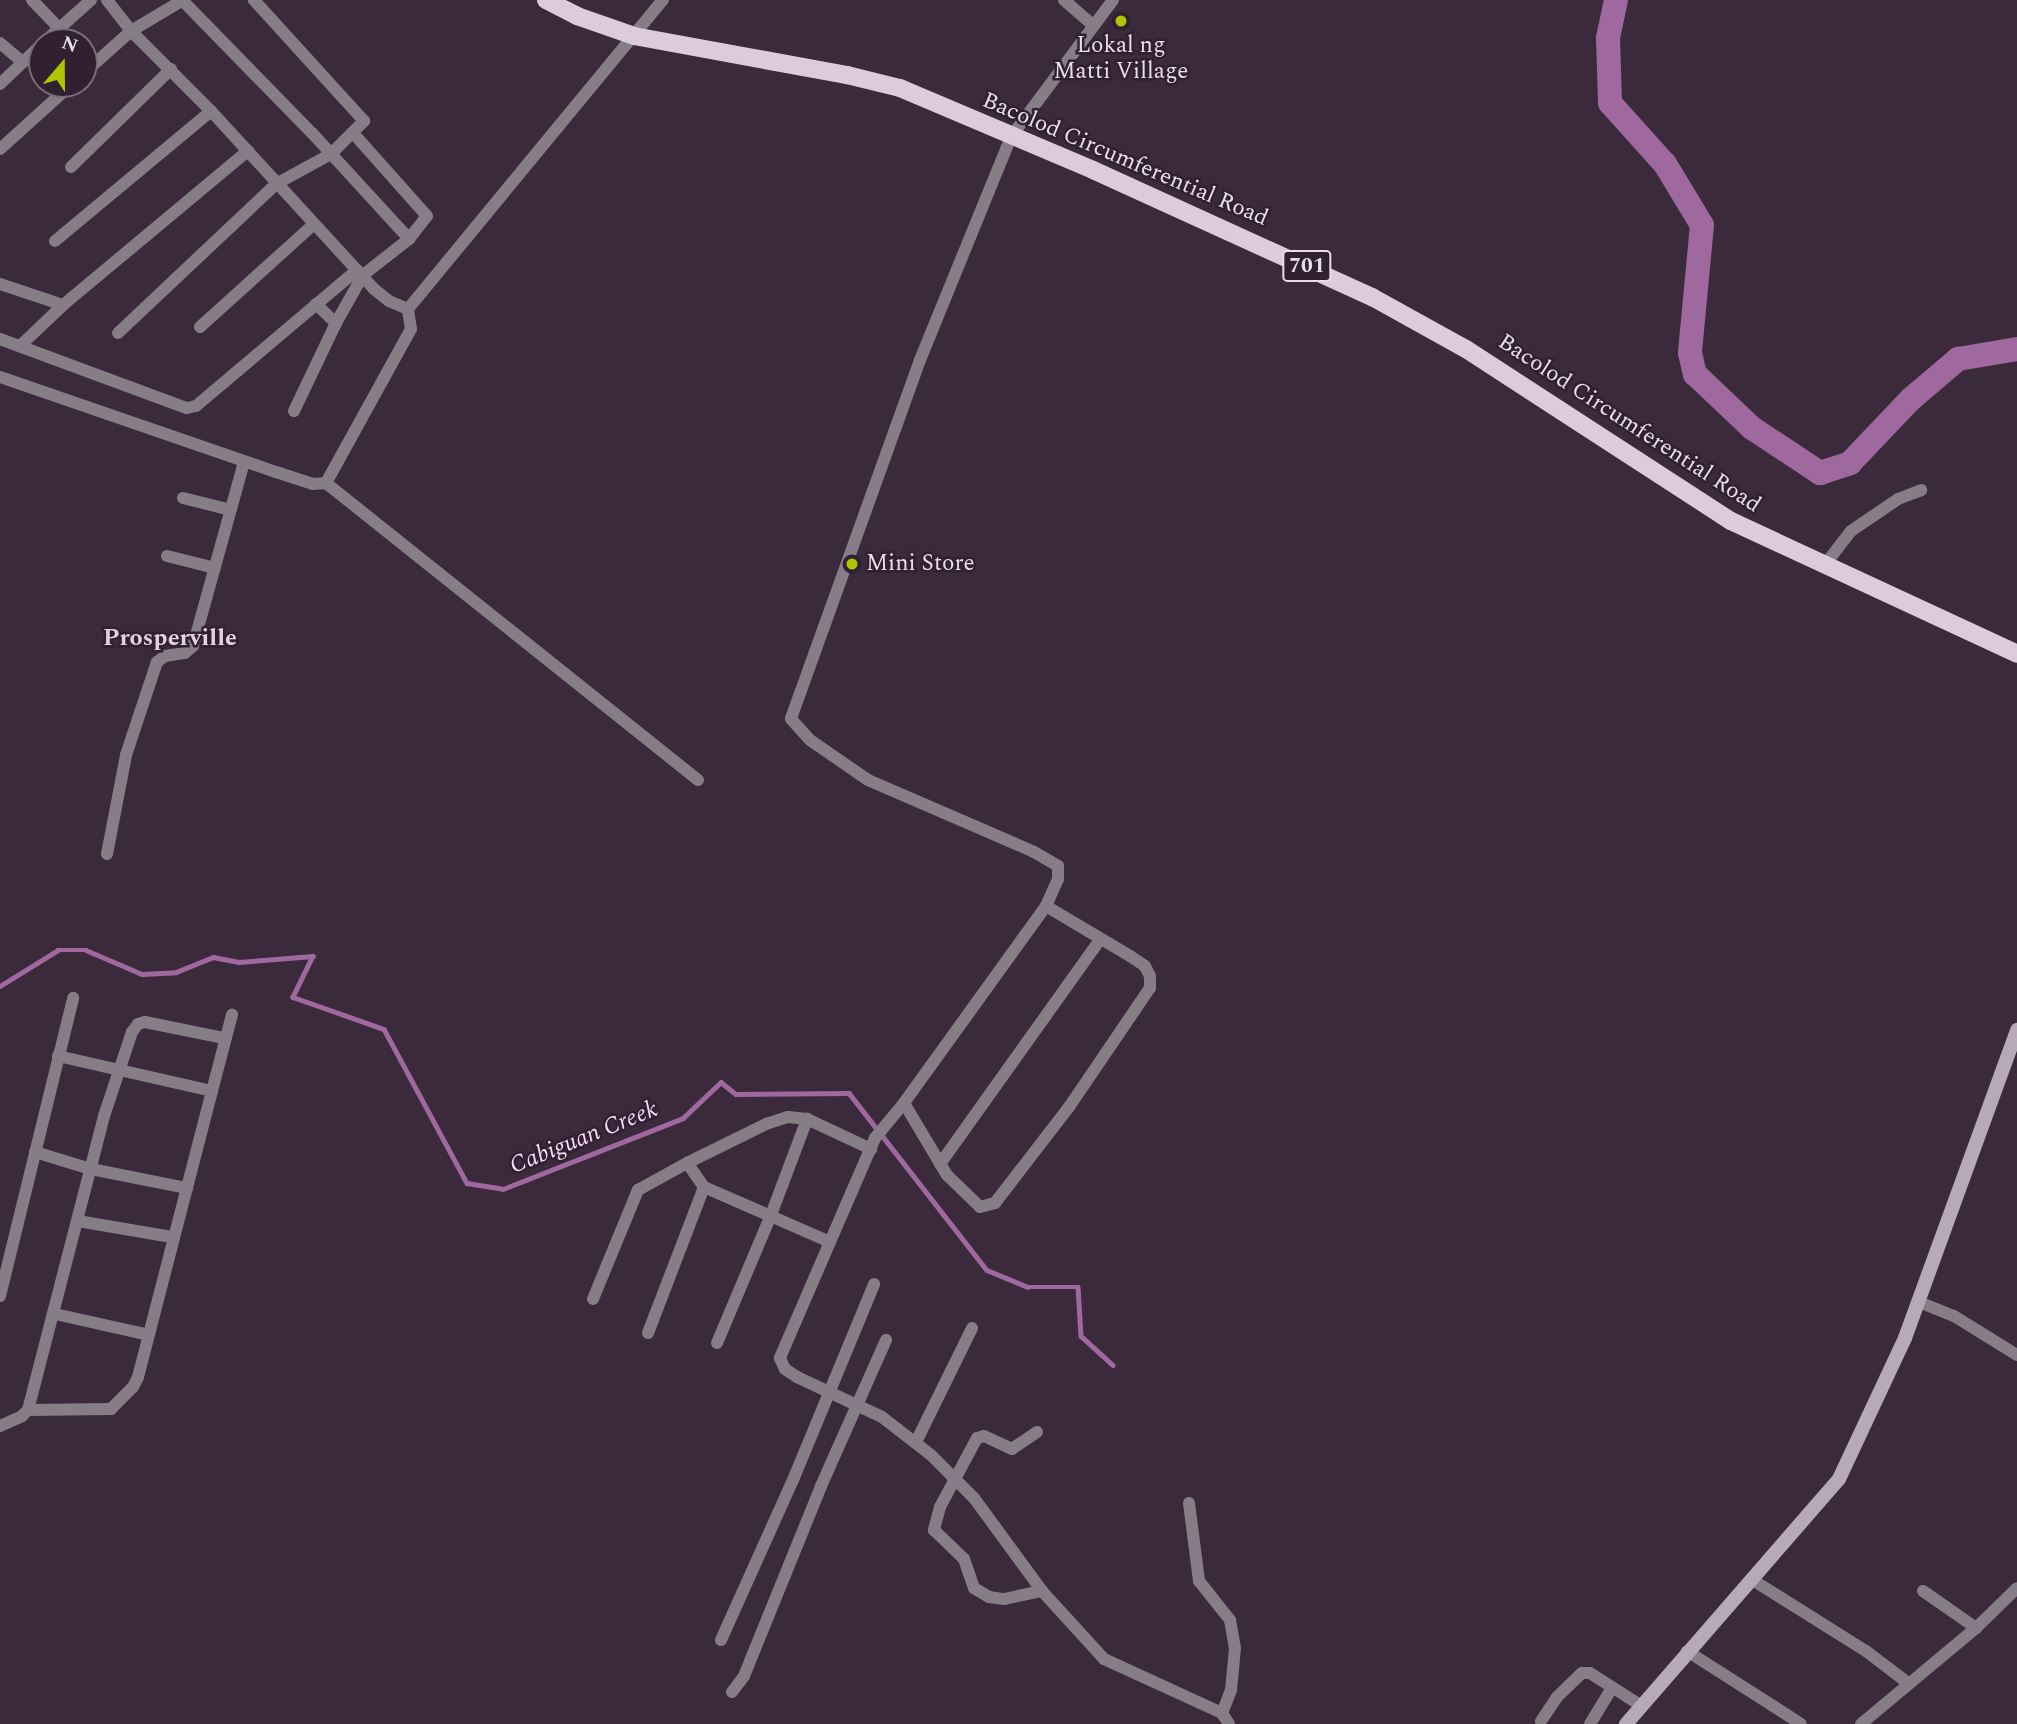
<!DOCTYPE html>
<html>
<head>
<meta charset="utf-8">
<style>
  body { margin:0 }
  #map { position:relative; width:2017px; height:1724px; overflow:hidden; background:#3b2a3b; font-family:Spectral,serif }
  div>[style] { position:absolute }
  .stream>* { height:4.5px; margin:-2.25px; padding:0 2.25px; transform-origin:2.25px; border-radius:2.25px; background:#9f689e }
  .river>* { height:24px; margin:-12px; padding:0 12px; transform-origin:12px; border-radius:12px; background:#9f689e }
  .street>* { height:12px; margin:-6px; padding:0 6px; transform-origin:6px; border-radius:6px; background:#877d86 }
  .secondary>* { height:14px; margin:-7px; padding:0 7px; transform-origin:7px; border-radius:7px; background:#b7a9b7 }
  .primary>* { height:18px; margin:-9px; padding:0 9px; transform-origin:9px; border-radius:9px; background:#ddcadc }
  .dots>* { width:19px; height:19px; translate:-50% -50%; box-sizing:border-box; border:4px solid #312031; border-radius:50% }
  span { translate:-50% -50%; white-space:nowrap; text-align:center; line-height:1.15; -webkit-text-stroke:5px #312031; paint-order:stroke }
  .shield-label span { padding:2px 5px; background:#312031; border:2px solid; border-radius:5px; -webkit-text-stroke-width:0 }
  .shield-label { font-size:21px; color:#e9dee8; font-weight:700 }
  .poi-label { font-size:23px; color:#e9dee8 }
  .left { translate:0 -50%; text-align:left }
  .street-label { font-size:23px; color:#e9dee8 }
  .neighbourhood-label { font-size:24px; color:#e5cfe4; font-weight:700 }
  .water-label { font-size:24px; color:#f8d9f7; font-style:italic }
  .north { position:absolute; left:28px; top:28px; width:70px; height:70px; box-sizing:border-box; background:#312031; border:2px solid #7b6c7a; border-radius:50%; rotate:20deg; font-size:19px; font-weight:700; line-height:28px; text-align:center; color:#e9dee8 }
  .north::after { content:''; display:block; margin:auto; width:24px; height:32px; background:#afc503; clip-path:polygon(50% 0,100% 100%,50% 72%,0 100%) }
</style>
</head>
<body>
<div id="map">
  <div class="stream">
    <i style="left:0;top:986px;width:68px;rotate:-31.8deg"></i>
    <i style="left:58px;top:950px;width:28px"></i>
    <i style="left:86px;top:950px;width:61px;rotate:23.2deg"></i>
    <i style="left:142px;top:974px;width:34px;rotate:-3deg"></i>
    <i style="left:176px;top:972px;width:40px;rotate:-22deg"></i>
    <i style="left:213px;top:957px;width:26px;rotate:11deg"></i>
    <i style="left:239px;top:962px;width:74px;rotate:-4.6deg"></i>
    <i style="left:313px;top:956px;width:46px;rotate:116deg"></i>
    <i style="left:293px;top:997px;width:96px;rotate:19.4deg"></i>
    <i style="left:384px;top:1029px;width:175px;rotate:61.7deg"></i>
    <i style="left:467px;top:1183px;width:36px;rotate:9deg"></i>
    <i style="left:503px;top:1189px;width:193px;rotate:-21.5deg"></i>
    <i style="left:683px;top:1118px;width:52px;rotate:-43.5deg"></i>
    <i style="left:721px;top:1082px;width:19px;rotate:39deg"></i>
    <i style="left:736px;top:1094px;width:113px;rotate:-0.5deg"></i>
    <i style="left:849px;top:1093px;width:224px;rotate:52.1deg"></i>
    <i style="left:987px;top:1270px;width:44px;rotate:22.5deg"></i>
    <i style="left:1028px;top:1287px;width:50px"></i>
    <i style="left:1078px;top:1287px;width:49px;rotate:86.5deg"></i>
    <i style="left:1081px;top:1336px;width:43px;rotate:42.2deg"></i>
  </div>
  <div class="river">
    <i style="left:1616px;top:0;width:39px;rotate:102deg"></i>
    <i style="left:1608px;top:38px;width:65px;rotate:88.2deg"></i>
    <i style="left:1610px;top:103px;width:82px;rotate:48deg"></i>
    <i style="left:1665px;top:164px;width:71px;rotate:58.8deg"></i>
    <i style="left:1702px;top:225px;width:129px;rotate:95.4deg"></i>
    <i style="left:1690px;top:353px;width:22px;rotate:77deg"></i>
    <i style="left:1695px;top:374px;width:79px;rotate:43.5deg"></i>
    <i style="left:1752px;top:428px;width:82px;rotate:33.5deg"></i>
    <i style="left:1820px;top:473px;width:32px;rotate:-18deg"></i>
    <i style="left:1850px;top:463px;width:88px;rotate:-46.4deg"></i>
    <i style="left:1911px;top:399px;width:62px;rotate:-40.4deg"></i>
    <i style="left:1958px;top:359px;width:60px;rotate:-9.6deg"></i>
  </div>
  <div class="street">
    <i style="left:32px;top:0;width:39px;rotate:46deg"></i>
    <i style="left:107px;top:0;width:39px;rotate:52deg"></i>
    <i style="left:131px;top:31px;width:113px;rotate:45deg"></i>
    <i style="left:211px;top:111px;width:241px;rotate:47.5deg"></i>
    <i style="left:374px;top:289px;width:19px;rotate:39deg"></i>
    <i style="left:389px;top:301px;width:21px;rotate:23deg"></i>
    <i style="left:408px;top:309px;width:401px;rotate:-50.5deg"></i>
    <i style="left:182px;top:0;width:186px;rotate:45.7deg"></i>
    <i style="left:312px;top:133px;width:144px;rotate:47.5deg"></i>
    <i style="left:1064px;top:0;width:38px;rotate:41deg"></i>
    <i style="left:1113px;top:0;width:171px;rotate:126.7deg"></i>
    <i style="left:1011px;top:137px;width:241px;rotate:112.2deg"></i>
    <i style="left:920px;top:360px;width:381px;rotate:109.8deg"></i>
    <i style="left:791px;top:719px;width:28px;rotate:48deg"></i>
    <i style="left:810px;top:740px;width:70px;rotate:34.6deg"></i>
    <i style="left:868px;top:780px;width:181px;rotate:23.4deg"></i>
    <i style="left:1034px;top:852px;width:28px;rotate:30deg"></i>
    <i style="left:1058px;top:866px;width:13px;rotate:90deg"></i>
    <i style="left:1058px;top:879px;width:30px;rotate:114deg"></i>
    <i style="left:1046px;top:906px;width:243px;rotate:125.8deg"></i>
    <i style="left:904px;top:1103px;width:45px;rotate:129.6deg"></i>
    <i style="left:875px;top:1138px;width:240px;rotate:113.4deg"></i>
    <i style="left:780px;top:1358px;width:12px;rotate:66deg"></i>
    <i style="left:785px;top:1369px;width:14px;rotate:34deg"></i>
    <i style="left:797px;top:1377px;width:94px;rotate:25.2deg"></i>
    <i style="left:882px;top:1417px;width:62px;rotate:37.8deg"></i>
    <i style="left:931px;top:1455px;width:61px;rotate:45deg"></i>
    <i style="left:974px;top:1498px;width:115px;rotate:53.8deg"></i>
    <i style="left:1042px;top:1591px;width:92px;rotate:47.6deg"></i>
    <i style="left:1104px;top:1659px;width:130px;rotate:24.6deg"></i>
    <i style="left:1222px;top:1713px;width:13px;rotate:58deg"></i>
    <i style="left:44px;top:42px;width:63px;rotate:-41.8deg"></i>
    <i style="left:0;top:43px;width:30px;rotate:40deg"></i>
    <i style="left:84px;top:73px;width:63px;rotate:-41.8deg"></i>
    <i style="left:131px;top:31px;width:61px;rotate:-30.8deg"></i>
    <i style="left:0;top:84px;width:58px;rotate:-43.6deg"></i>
    <i style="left:0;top:149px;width:97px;rotate:-42.1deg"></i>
    <i style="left:71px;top:167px;width:140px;rotate:-44.4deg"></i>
    <i style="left:55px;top:241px;width:203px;rotate:-39.8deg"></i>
    <i style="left:0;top:284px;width:66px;rotate:18.4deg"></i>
    <i style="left:316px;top:304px;width:28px;rotate:44deg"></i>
    <i style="left:200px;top:327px;width:152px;rotate:-42.1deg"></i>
    <i style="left:118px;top:333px;width:217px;rotate:-43.3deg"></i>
    <i style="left:276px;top:184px;width:63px;rotate:-28.6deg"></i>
    <i style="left:331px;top:154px;width:47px;rotate:-45deg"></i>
    <i style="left:364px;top:121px;width:164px;rotate:-132.3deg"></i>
    <i style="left:0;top:339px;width:199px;rotate:20.3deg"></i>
    <i style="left:187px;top:408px;width:9px;rotate:-13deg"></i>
    <i style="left:196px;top:406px;width:211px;rotate:-40.2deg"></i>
    <i style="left:20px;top:346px;width:59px;rotate:-43.6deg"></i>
    <i style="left:63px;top:305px;width:241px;rotate:-39.8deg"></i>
    <i style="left:0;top:377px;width:292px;rotate:19deg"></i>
    <i style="left:276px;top:472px;width:39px;rotate:18deg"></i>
    <i style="left:313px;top:484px;width:13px;rotate:-4deg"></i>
    <i style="left:326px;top:483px;width:476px;rotate:38.6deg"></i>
    <i style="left:294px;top:411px;width:98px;rotate:-64.5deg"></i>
    <i style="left:336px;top:323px;width:55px;rotate:-60.6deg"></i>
    <i style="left:363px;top:275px;width:58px;rotate:-38deg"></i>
    <i style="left:409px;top:239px;width:29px;rotate:-52deg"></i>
    <i style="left:427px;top:216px;width:111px;rotate:-131.7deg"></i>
    <i style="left:326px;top:483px;width:176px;rotate:-61.1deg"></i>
    <i style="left:411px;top:329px;width:20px;rotate:-99deg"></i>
    <i style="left:183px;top:498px;width:49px;rotate:14deg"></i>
    <i style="left:167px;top:556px;width:49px;rotate:14deg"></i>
    <i style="left:1824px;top:566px;width:44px;rotate:-52.4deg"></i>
    <i style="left:1851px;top:531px;width:57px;rotate:-34.2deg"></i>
    <i style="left:1898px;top:499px;width:25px;rotate:-21deg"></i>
    <i style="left:107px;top:854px;width:101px;rotate:-79.1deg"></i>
    <i style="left:126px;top:755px;width:98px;rotate:-71.6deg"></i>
    <i style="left:157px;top:662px;width:10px;rotate:-37deg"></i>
    <i style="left:165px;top:656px;width:20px;rotate:-9deg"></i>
    <i style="left:185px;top:653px;width:11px;rotate:-41deg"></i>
    <i style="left:193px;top:646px;width:191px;rotate:-74.5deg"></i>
    <i style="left:212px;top:1091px;width:79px;rotate:-75.3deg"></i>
    <i style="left:904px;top:1103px;width:84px;rotate:59.2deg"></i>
    <i style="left:947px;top:1175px;width:46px;rotate:44.1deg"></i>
    <i style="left:980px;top:1207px;width:16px;rotate:-15deg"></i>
    <i style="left:995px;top:1203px;width:121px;rotate:-52.4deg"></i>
    <i style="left:1069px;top:1107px;width:144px;rotate:-55.8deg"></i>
    <i style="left:1150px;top:988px;width:12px;rotate:-90deg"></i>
    <i style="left:1150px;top:976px;width:11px;rotate:-117deg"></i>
    <i style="left:1145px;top:966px;width:18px;rotate:-146deg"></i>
    <i style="left:1130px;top:956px;width:98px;rotate:-149.2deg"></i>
    <i style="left:35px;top:1152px;width:59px;rotate:16.9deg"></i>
    <i style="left:91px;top:1169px;width:98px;rotate:11.2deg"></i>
    <i style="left:940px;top:1164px;width:275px;rotate:-54.5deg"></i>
    <i style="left:78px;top:1221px;width:95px;rotate:9.7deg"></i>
    <i style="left:830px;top:1242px;width:137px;rotate:-156.4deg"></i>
    <i style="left:704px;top:1187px;width:29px;rotate:-125deg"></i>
    <i style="left:687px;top:1163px;width:88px;rotate:-26.3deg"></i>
    <i style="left:766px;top:1124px;width:23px;rotate:-18deg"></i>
    <i style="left:788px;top:1117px;width:19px;rotate:6deg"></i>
    <i style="left:807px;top:1119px;width:71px;rotate:25.1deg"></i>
    <i style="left:0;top:1296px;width:307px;rotate:-76.2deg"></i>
    <i style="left:593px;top:1299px;width:118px;rotate:-67.6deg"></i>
    <i style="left:638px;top:1190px;width:56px;rotate:-28.9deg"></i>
    <i style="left:1919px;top:1302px;width:38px;rotate:22deg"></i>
    <i style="left:1954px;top:1316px;width:74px;rotate:31.8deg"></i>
    <i style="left:55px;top:1314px;width:96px;rotate:12.6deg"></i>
    <i style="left:648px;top:1333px;width:156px;rotate:-69deg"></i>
    <i style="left:717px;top:1343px;width:139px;rotate:-67.1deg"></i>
    <i style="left:771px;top:1215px;width:103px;rotate:-69.4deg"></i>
    <i style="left:28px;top:1410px;width:83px;rotate:-0.7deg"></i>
    <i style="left:111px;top:1409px;width:31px;rotate:-45deg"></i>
    <i style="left:133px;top:1387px;width:11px;rotate:-63deg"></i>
    <i style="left:138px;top:1377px;width:295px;rotate:-75.5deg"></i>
    <i style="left:212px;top:1091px;width:158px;rotate:-167.2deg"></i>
    <i style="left:0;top:1426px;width:24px;rotate:-24deg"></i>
    <i style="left:22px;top:1416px;width:8px;rotate:-45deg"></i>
    <i style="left:28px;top:1410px;width:304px;rotate:-75.5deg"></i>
    <i style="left:104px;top:1116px;width:89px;rotate:-71.6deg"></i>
    <i style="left:132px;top:1032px;width:10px;rotate:-53deg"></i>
    <i style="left:138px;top:1024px;width:7px;rotate:-16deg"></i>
    <i style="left:145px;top:1022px;width:81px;rotate:11.4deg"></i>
    <i style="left:1037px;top:1432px;width:30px;rotate:146deg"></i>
    <i style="left:1012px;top:1449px;width:31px;rotate:-155deg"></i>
    <i style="left:984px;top:1436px;width:7px;rotate:164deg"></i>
    <i style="left:977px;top:1438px;width:78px;rotate:118.2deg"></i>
    <i style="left:940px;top:1507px;width:24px;rotate:105deg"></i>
    <i style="left:934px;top:1530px;width:42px;rotate:44deg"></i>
    <i style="left:964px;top:1559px;width:31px;rotate:71deg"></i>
    <i style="left:974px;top:1588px;width:17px;rotate:31deg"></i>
    <i style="left:989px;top:1597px;width:15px;rotate:8deg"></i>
    <i style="left:1004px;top:1599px;width:39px;rotate:-12deg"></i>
    <i style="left:916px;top:1442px;width:127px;rotate:-63.8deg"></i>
    <i style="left:1189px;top:1503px;width:79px;rotate:82.7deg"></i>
    <i style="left:1199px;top:1581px;width:50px;rotate:51.5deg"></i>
    <i style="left:1230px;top:1620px;width:28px;rotate:80deg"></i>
    <i style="left:1235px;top:1648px;width:42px;rotate:95.4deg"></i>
    <i style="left:1231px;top:1690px;width:25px;rotate:111deg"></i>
    <i style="left:1751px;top:1579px;width:136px;rotate:32.1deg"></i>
    <i style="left:1866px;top:1651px;width:53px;rotate:37.3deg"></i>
    <i style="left:1923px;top:1591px;width:65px;rotate:34.9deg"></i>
    <i style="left:721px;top:1640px;width:175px;rotate:-65.8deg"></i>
    <i style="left:793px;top:1480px;width:212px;rotate:-67.5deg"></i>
    <i style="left:1687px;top:1651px;width:135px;rotate:32.6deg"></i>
    <i style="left:732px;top:1692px;width:20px;rotate:-53deg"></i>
    <i style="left:744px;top:1676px;width:205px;rotate:-67.9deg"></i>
    <i style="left:821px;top:1486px;width:160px;rotate:-66deg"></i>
    <i style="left:1541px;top:1721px;width:29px;rotate:-56deg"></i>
    <i style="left:1557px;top:1697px;width:35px;rotate:-44deg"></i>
    <i style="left:1582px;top:1673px;width:8px"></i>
    <i style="left:1590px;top:1673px;width:59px;rotate:32.6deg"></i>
    <i style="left:1590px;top:1724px;width:42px;rotate:-58.6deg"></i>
    <i style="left:1861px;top:1724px;width:150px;rotate:-39.9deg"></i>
    <i style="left:1976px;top:1628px;width:57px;rotate:-44.3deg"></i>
  </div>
  <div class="secondary">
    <i style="left:1626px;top:1724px;width:325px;rotate:-49deg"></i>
    <i style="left:1839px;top:1479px;width:156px;rotate:-64.9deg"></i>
    <i style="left:1905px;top:1338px;width:328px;rotate:-70deg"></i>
  </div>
  <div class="primary">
    <i style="left:546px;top:0;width:35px;rotate:27deg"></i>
    <i style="left:577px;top:16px;width:60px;rotate:19.3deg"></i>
    <i style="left:634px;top:36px;width:217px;rotate:10.4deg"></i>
    <i style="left:847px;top:75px;width:55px;rotate:13.8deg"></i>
    <i style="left:900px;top:88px;width:210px;rotate:23deg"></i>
    <i style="left:1093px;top:170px;width:307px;rotate:24.5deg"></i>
    <i style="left:1372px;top:297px;width:107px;rotate:29deg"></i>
    <i style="left:1466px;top:349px;width:316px;rotate:33deg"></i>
    <i style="left:1731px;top:521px;width:315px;rotate:24.9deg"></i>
  </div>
  <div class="dots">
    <i style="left:1121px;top:21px;background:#afc503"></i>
    <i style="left:852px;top:564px;background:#afc503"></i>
  </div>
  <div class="shield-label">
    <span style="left:1307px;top:266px">701</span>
  </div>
  <div class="poi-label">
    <span style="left:1121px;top:59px">Lokal ng<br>Matti Village</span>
    <span class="left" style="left:866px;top:564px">Mini Store</span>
  </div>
  <div class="street-label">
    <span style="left:1125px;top:160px;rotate:23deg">Bacolod Circumferential Road</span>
    <span style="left:1629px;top:424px;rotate:33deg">Bacolod Circumferential Road</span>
  </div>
  <div class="neighbourhood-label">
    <span style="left:170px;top:639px">Prosperville</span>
  </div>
  <div class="water-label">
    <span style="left:584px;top:1138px;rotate:-22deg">Cabiguan Creek</span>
  </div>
  <div class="north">N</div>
</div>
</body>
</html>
